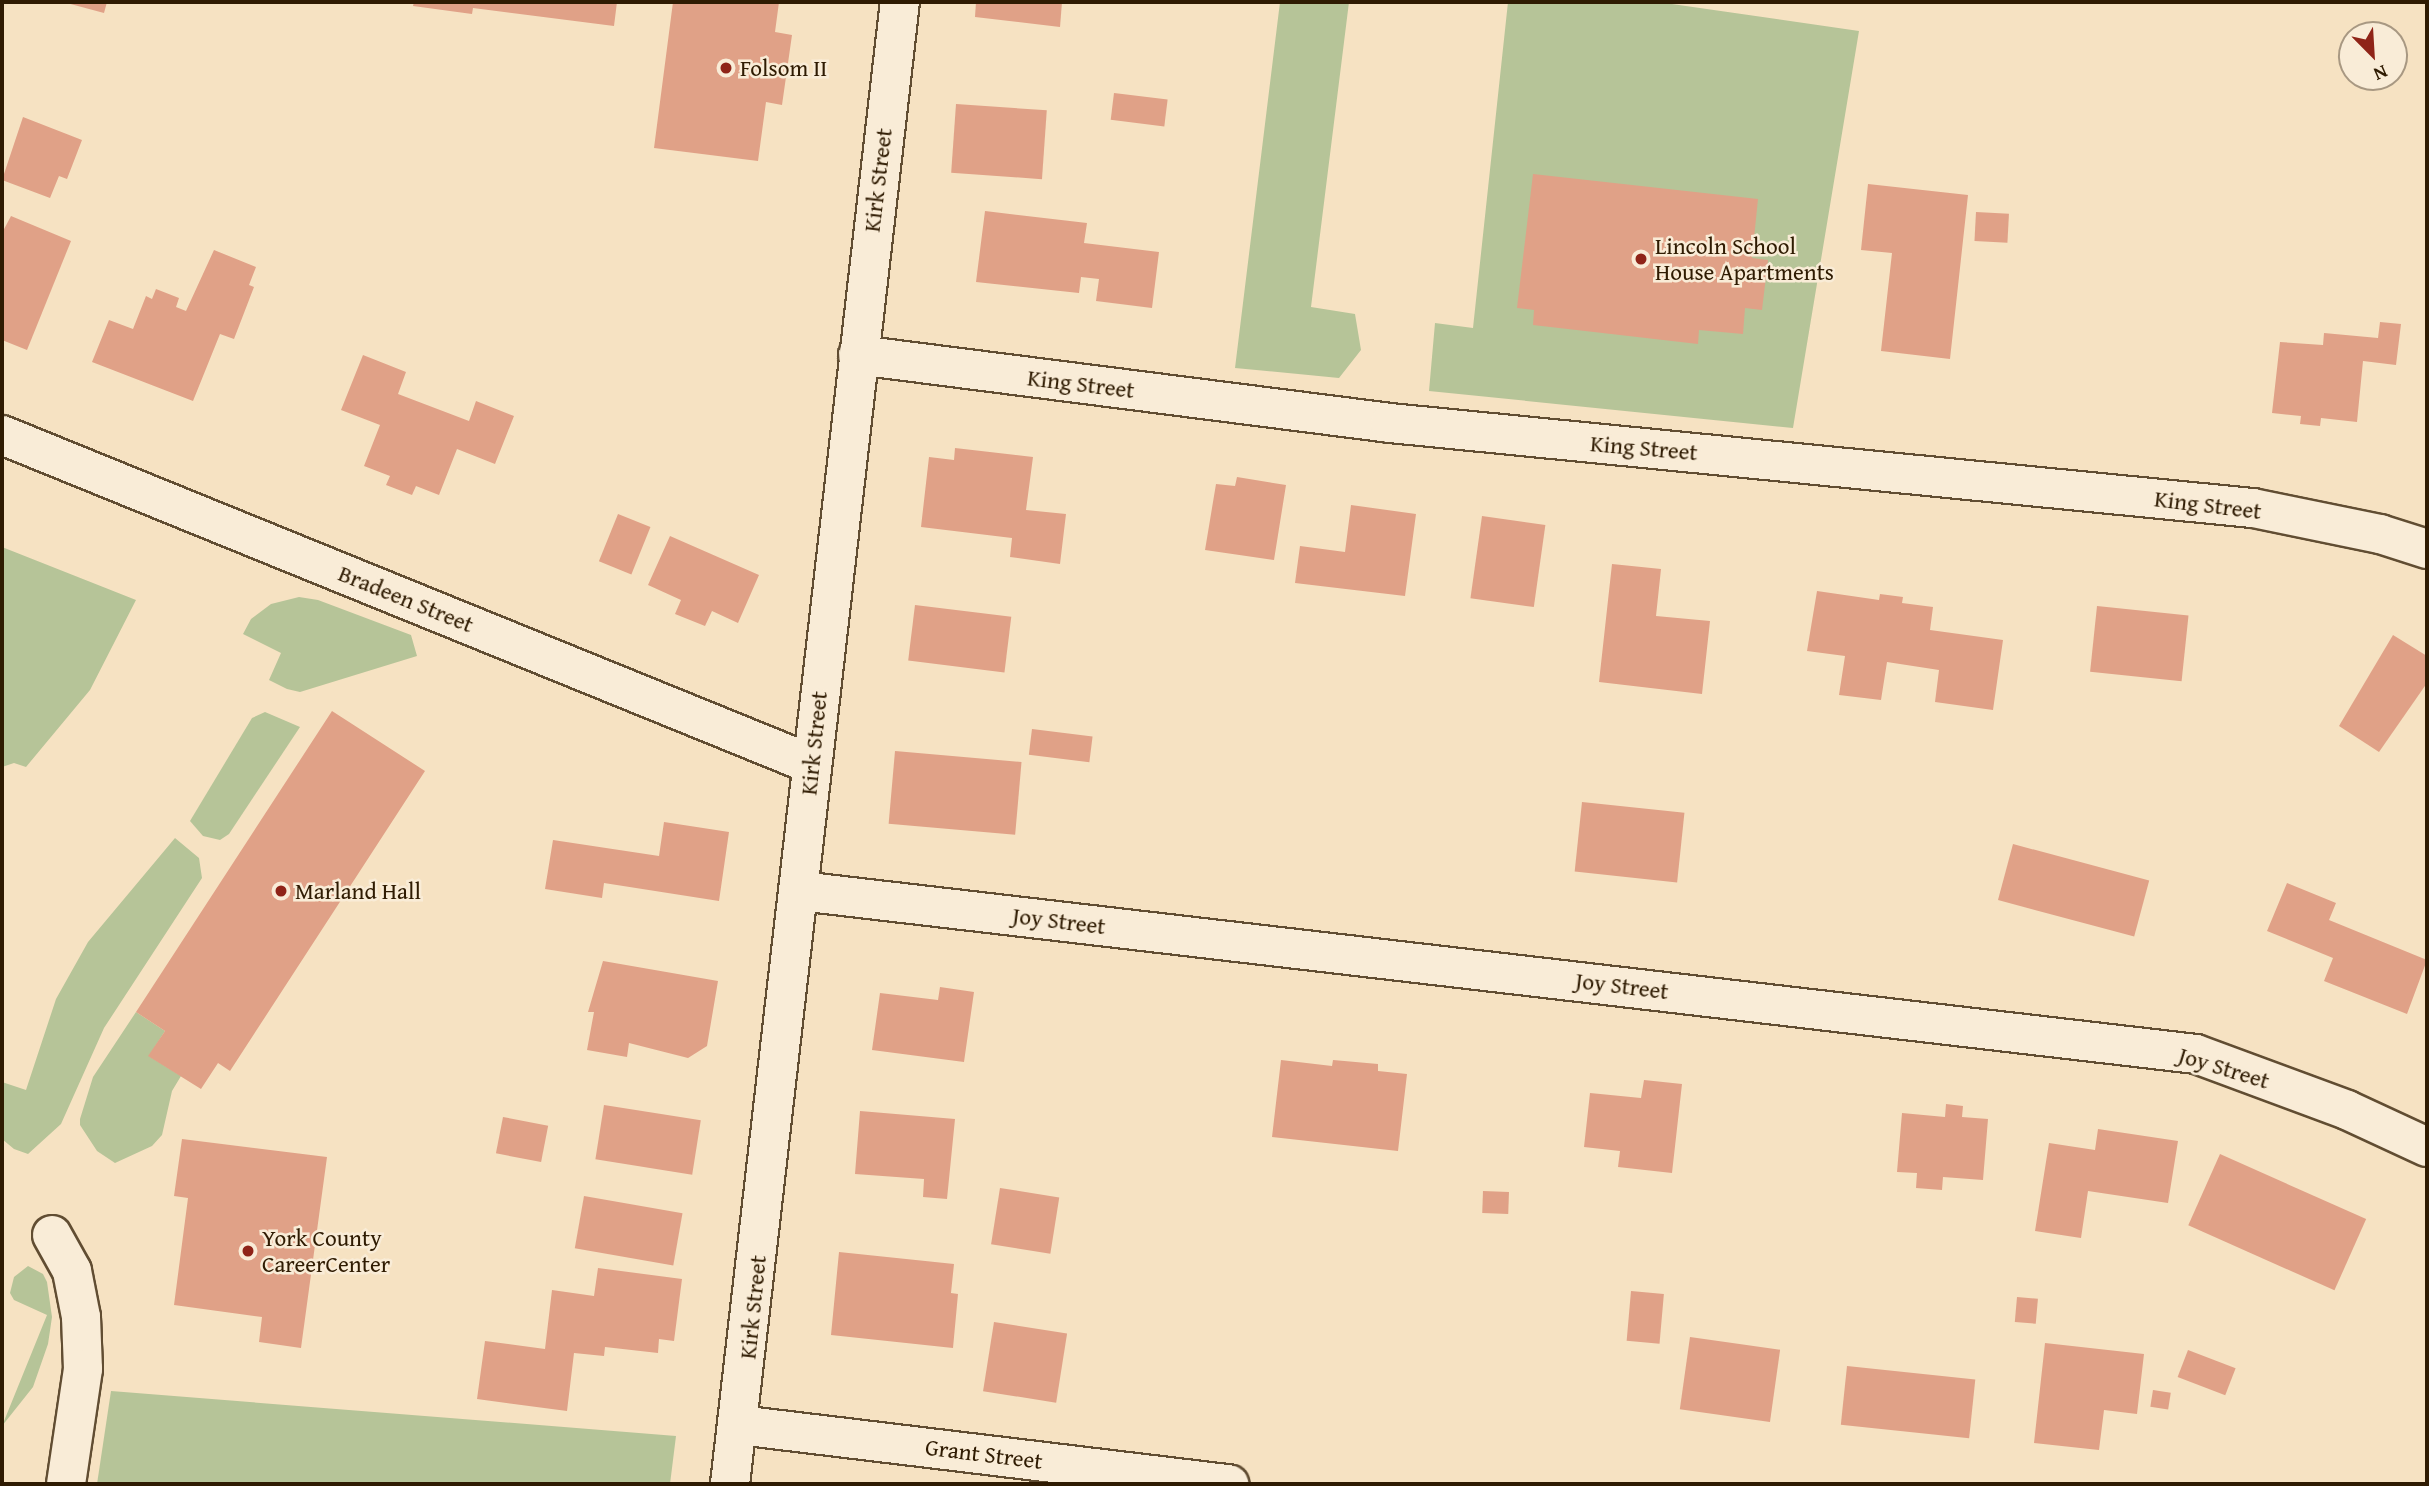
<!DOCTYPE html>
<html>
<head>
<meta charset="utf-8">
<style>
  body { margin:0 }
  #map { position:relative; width:2429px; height:1486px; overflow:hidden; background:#f6e2c2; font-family:"Gentium Book Plus",serif }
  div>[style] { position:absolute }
  .green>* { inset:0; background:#b6c498 }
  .building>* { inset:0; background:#e0a187; transform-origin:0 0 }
  .roads { filter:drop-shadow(2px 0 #614d32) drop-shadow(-2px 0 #614d32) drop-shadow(0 2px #614d32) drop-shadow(0 -2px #614d32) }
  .street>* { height:38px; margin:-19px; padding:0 19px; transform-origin:19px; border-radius:19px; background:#f9ecd7 }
  .dots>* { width:19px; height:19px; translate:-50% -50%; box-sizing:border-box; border:4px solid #f9ecd7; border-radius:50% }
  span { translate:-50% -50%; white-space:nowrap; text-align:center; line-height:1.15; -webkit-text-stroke:5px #f9ecd7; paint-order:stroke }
  .poi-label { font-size:23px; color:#2f1b02 }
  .left { translate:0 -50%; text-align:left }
  .street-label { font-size:23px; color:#2f1b02 }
  .frame { position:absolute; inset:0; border:4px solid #2f1b02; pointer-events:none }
  .north { position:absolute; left:2338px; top:21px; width:70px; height:70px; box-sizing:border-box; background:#f9ecd7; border:2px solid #a89882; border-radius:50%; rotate:156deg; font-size:19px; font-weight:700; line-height:28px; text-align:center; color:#2f1b02 }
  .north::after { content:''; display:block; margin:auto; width:24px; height:32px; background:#8f2418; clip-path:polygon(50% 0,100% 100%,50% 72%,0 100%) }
</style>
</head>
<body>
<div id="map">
  <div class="green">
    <i style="clip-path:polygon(1280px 2px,1349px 2px,1311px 307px,1355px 314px,1361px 350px,1339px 378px,1235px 368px)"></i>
    <i style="clip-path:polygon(1508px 2px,1658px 2px,1859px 31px,1793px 428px,1429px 391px,1435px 323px,1473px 328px)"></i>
    <i style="clip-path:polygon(2px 547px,136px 600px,90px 690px,26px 767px,14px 763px,2px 767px)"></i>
    <i style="clip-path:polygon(299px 597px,318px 600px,411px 635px,417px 656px,300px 692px,287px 689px,269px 680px,281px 653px,243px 634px,251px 619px,271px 604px)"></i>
    <i style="clip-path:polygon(265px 712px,300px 727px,229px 834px,220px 840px,203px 836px,190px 821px,252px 718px)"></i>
    <i style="clip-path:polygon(175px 838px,199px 858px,202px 878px,104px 1028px,61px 1124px,28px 1154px,14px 1149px,2px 1139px,2px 1082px,26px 1090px,56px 999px,88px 942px)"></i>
    <i style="clip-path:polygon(136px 1012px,165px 1031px,149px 1056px,181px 1076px,172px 1091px,162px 1135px,152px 1146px,115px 1163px,97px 1151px,80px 1125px,80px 1119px,93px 1077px)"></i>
    <i style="clip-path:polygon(28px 1266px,43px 1274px,47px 1282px,52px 1317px,48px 1344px,33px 1387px,2px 1426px,47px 1315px,14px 1300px,10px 1293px,14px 1277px)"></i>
    <i style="clip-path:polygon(111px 1391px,676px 1436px,670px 1484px,97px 1484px)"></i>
  </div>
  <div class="building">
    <i style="clip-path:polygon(63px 2px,107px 2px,104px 13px)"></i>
    <i style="clip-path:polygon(414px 2px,617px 2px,614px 26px,473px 8px,472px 14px,413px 6px)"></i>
    <i style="clip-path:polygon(673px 2px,779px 2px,775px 32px,792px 35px,782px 105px,766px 102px,758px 161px,654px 148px)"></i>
    <i style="clip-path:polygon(976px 2px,1062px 2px,1060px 27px,975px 17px)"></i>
    <i style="left:1114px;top:93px;width:54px;height:27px;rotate:7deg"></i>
    <i style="left:956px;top:104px;width:91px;height:69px;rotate:4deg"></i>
    <i style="clip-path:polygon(23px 117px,82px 140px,67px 179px,59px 176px,50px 198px,2px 180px)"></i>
    <i style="clip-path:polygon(1533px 174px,1758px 199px,1752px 258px,1768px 260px,1762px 310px,1745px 308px,1743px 334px,1699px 330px,1698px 344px,1533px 325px,1534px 310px,1517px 308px)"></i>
    <i style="clip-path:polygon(1868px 184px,1968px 195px,1950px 359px,1881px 351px,1892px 253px,1861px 250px)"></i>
    <i style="clip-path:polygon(985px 211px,1087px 223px,1084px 243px,1159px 252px,1152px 308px,1096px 301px,1099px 279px,1081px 277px,1079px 293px,976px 282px)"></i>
    <i style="left:1976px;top:212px;width:33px;height:29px;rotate:3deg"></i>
    <i style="clip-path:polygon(11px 216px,71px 241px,27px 350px,2px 340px,2px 233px)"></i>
    <i style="clip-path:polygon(214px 250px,256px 267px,249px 285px,254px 287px,234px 339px,220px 334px,193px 401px,92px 362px,109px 320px,133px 329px,146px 296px,152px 299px,156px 289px,179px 298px,176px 307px,186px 311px)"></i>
    <i style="clip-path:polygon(2380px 322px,2401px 324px,2396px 365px,2363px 361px,2357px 422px,2321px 418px,2320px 426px,2300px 424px,2301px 416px,2272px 413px,2280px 342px,2323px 345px,2324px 333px,2378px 338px)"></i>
    <i style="clip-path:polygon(363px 355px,406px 372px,398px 394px,469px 421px,476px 401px,514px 416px,495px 464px,457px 449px,439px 495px,416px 486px,412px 495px,386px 485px,390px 476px,364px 466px,380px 425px,341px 410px)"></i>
    <i style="clip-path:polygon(955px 448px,1033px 457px,1026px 510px,1066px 514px,1060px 564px,1010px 557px,1012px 538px,921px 527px,929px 457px,954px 460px)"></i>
    <i style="clip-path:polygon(1237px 477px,1286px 485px,1274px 560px,1205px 550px,1216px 484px,1235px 486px)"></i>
    <i style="clip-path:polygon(1351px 505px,1416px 514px,1405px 596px,1295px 583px,1300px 546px,1345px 552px)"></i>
    <i style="left:618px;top:514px;width:35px;height:51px;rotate:22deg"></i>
    <i style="left:1482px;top:516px;width:64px;height:83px;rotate:8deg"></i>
    <i style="clip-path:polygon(670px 536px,759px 575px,738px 623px,712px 611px,705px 626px,675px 614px,681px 600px,648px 585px)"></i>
    <i style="clip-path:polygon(1612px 564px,1661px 569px,1656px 616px,1710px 621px,1702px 694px,1599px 682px)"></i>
    <i style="clip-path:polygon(1817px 591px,1879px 600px,1880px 594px,1903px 597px,1902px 603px,1933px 607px,1930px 630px,2003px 640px,1993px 710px,1935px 702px,1939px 670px,1887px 662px,1881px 700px,1839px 695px,1845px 656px,1807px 651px)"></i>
    <i style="left:915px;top:605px;width:97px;height:56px;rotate:7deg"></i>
    <i style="left:2097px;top:606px;width:92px;height:66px;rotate:6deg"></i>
    <i style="clip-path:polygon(2393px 635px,2427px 656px,2427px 683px,2379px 752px,2339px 726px)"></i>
    <i style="clip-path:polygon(332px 711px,425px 771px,230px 1071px,218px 1063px,201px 1089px,148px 1056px,165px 1031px,136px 1012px)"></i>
    <i style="left:1032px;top:729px;width:61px;height:26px;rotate:7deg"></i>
    <i style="left:895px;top:751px;width:127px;height:73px;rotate:5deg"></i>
    <i style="left:1582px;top:802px;width:103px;height:70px;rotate:6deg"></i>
    <i style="clip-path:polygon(664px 822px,729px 832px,719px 901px,604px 883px,602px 898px,545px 889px,553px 840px,659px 856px)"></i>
    <i style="left:2013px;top:844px;width:141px;height:58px;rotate:15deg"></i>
    <i style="clip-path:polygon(2287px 883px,2336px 903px,2329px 920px,2427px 960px,2407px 1014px,2324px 981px,2333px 958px,2267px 931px)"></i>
    <i style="clip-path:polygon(603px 961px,718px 981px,707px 1046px,688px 1058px,629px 1043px,627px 1057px,587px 1050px,594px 1012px,588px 1012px)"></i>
    <i style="clip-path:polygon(940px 987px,974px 992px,964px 1062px,872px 1050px,880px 993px,938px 1000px)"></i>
    <i style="clip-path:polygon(1281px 1060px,1332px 1066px,1333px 1060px,1378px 1064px,1378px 1071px,1407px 1074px,1398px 1151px,1272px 1137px)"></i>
    <i style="clip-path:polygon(1644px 1080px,1682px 1084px,1672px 1173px,1618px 1167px,1620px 1151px,1584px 1147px,1590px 1093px,1641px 1098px)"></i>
    <i style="clip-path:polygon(1946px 1104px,1963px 1106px,1962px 1117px,1988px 1119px,1983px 1180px,1943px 1177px,1942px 1190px,1916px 1188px,1917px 1173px,1897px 1172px,1902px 1113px,1945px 1117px)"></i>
    <i style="left:604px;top:1105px;width:98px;height:55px;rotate:9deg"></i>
    <i style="clip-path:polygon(860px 1111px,955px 1119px,947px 1199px,923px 1197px,924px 1179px,855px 1174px)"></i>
    <i style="left:503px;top:1117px;width:46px;height:37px;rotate:11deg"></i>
    <i style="clip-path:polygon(2098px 1129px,2178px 1141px,2168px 1203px,2088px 1191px,2081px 1238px,2035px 1231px,2049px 1143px,2095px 1150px)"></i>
    <i style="clip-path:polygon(182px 1139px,327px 1157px,301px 1348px,259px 1342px,262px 1317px,174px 1305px,188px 1198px,174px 1196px)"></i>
    <i style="left:2220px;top:1154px;width:160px;height:78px;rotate:24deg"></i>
    <i style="left:1000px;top:1188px;width:60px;height:57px;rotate:9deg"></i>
    <i style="left:1483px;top:1191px;width:26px;height:22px;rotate:2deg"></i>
    <i style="left:584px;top:1196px;width:100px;height:53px;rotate:10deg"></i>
    <i style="clip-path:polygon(839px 1252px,954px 1264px,951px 1293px,958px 1294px,953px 1348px,831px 1335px)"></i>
    <i style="clip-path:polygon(598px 1268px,682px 1279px,674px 1341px,659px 1339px,658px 1353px,605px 1347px,604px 1356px,574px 1353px,567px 1411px,477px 1399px,485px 1341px,545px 1349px,552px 1290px,594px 1296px)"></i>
    <i style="left:1631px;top:1291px;width:33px;height:50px;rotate:5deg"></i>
    <i style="left:2017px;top:1297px;width:21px;height:25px;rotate:5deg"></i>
    <i style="left:994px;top:1322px;width:74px;height:70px;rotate:9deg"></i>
    <i style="left:1690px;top:1337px;width:91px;height:73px;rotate:8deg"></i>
    <i style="clip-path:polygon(2045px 1343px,2144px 1354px,2137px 1414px,2104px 1410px,2099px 1450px,2034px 1443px)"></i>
    <i style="left:2188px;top:1350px;width:51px;height:29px;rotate:21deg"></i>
    <i style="left:1847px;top:1366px;width:129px;height:59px;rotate:6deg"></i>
    <i style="left:2153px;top:1390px;width:18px;height:17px;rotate:9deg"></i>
  </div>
  <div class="roads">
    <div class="street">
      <i style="left:858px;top:355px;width:536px;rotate:7.28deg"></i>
      <i style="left:1390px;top:423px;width:867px;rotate:5.63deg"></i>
      <i style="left:2253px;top:508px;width:130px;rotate:11.6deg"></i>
      <i style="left:2380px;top:534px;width:49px;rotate:17.7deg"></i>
      <i style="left:2px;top:435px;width:873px;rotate:22.13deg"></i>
      <i style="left:800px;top:891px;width:1405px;rotate:6.66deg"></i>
      <i style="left:2196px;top:1054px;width:161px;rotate:20.3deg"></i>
      <i style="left:2347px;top:1110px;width:88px;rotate:24.8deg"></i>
      <i style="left:52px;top:1235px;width:41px;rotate:60.9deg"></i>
      <i style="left:72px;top:1271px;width:47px;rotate:78.9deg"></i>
      <i style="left:81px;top:1317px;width:52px;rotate:87.8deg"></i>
      <i style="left:83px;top:1369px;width:116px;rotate:98.4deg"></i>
      <i style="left:739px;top:1425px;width:494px;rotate:6.9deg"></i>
      <i style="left:730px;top:1484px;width:1492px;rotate:-83.46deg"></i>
    </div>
  </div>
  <div class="dots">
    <i style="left:726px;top:68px;background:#8f2418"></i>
    <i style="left:1641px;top:259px;background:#8f2418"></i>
    <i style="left:281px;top:891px;background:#8f2418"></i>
    <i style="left:248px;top:1251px;background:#8f2418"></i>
  </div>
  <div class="poi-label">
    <span class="left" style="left:740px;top:68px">Folsom II</span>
    <span class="left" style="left:1655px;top:259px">Lincoln School<br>House Apartments</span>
    <span class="left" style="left:295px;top:891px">Marland Hall</span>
    <span class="left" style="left:262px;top:1251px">York County<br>CareerCenter</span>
  </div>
  <div class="street-label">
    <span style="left:878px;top:180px;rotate:-83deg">Kirk Street</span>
    <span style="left:1081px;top:384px;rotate:7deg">King Street</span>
    <span style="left:1644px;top:448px;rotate:5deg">King Street</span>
    <span style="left:2208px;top:505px;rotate:7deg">King Street</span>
    <span style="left:406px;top:599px;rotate:22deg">Bradeen Street</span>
    <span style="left:814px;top:743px;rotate:-84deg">Kirk Street</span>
    <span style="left:1059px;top:921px;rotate:7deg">Joy Street</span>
    <span style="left:1622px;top:986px;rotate:7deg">Joy Street</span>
    <span style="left:2224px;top:1068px;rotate:17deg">Joy Street</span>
    <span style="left:753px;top:1307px;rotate:-84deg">Kirk Street</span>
    <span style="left:984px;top:1454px;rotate:7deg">Grant Street</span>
  </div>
  <div class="frame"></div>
  <div class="north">N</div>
</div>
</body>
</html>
